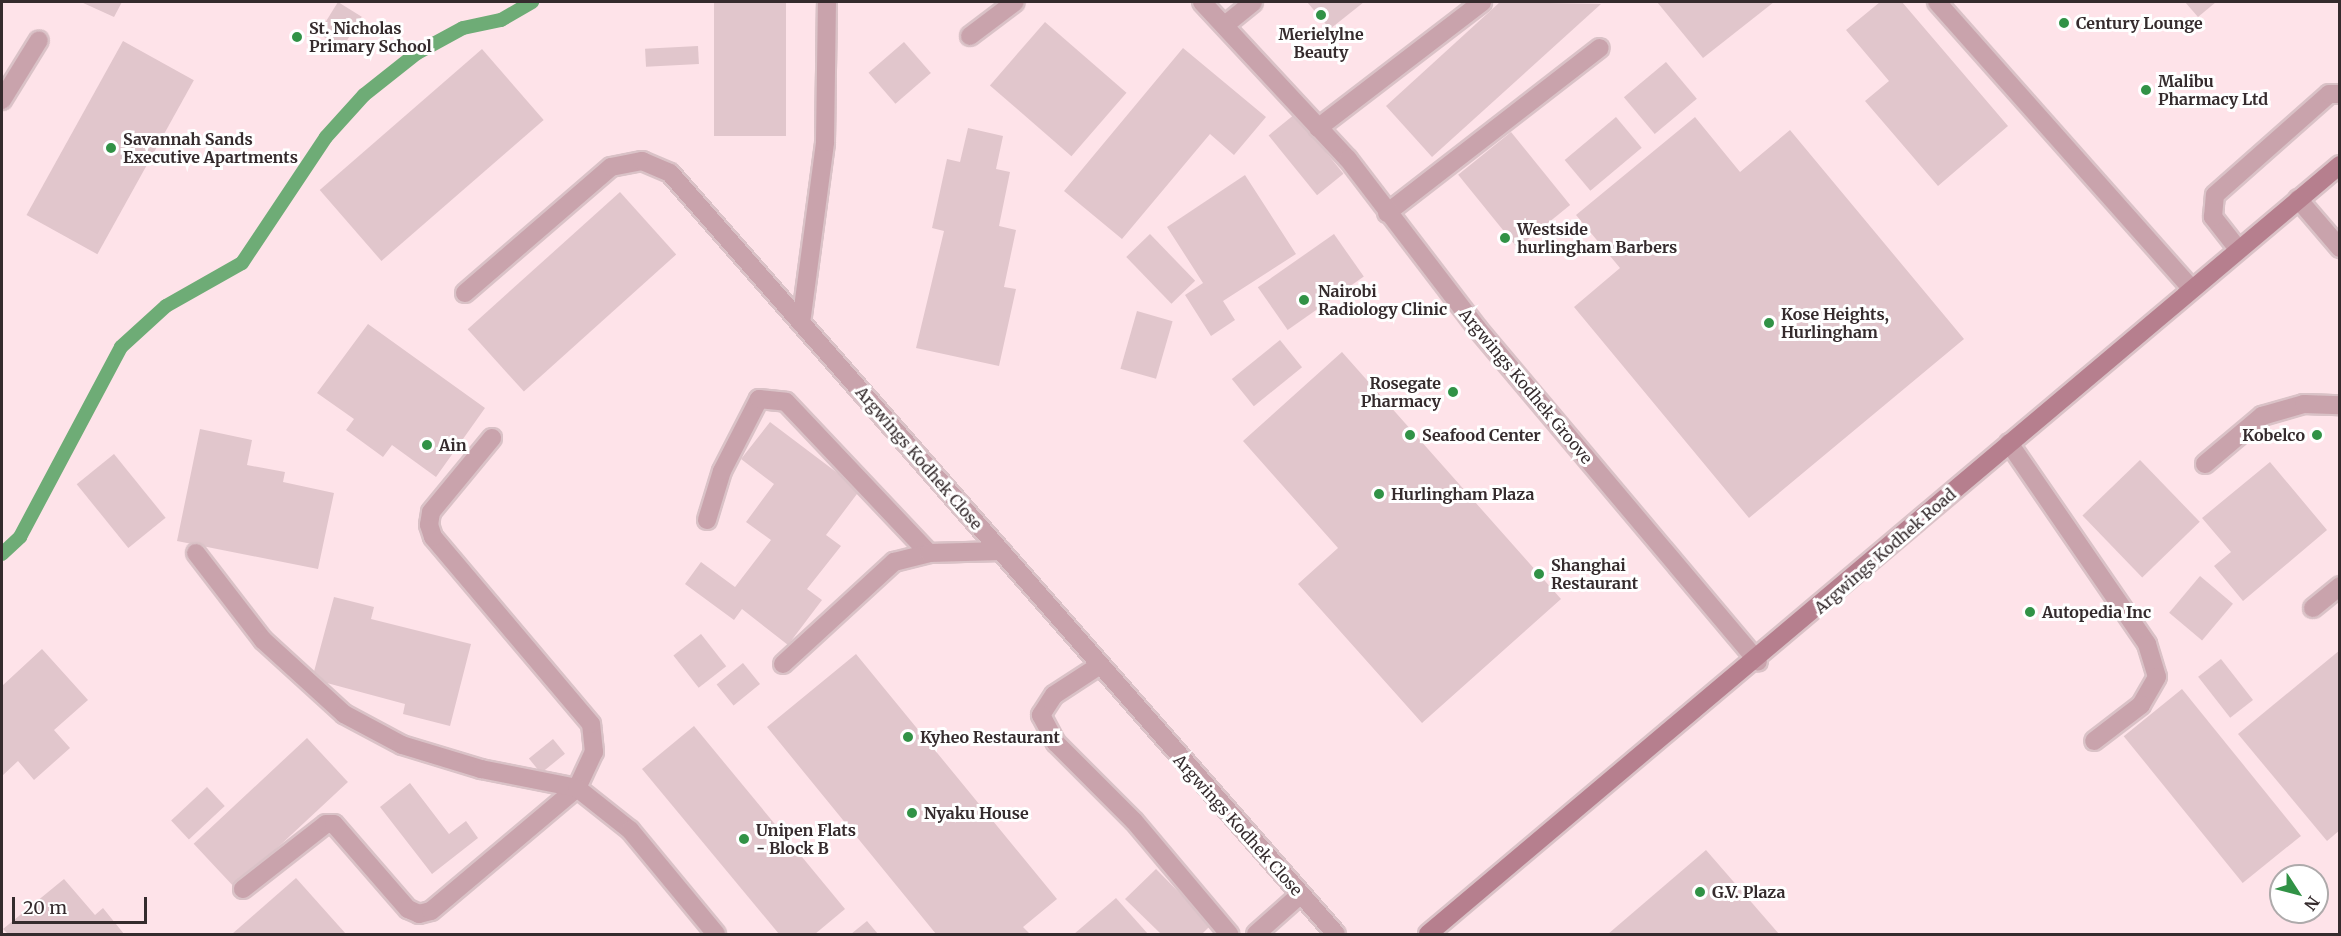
<!DOCTYPE html>
<html>
<head>
<meta charset="utf-8">
<style>
  body { margin:0 }
  #map { position:relative; width:2341px; height:936px; overflow:hidden; background:#fee3e9; font-family:Merriweather,serif }
  div>[style] { position:absolute }
  .stream>* { height:14px; margin:-7px; padding:0 7px; transform-origin:7px; border-radius:7px; background:#6eac76 }
  .building>* { inset:0; background:#e1c6cc; transform-origin:0 0 }
  .roads { filter:drop-shadow(2px 0 #dac2c7) drop-shadow(-2px 0 #dac2c7) drop-shadow(0 2px #dac2c7) drop-shadow(0 -2px #dac2c7) }
  .lane>* { height:18px; margin:-9px; padding:0 9px; transform-origin:9px; border-radius:9px; background:#c9a3ac }
  .street>* { height:18px; margin:-9px; padding:0 9px; transform-origin:9px; border-radius:9px; background:#c9a3ac }
  .secondary>* { height:18px; margin:-9px; padding:0 9px; transform-origin:9px; border-radius:9px; background:#b67f8e }
  .dots>* { width:16px; height:16px; translate:-50% -50%; box-sizing:border-box; border:3px solid #fff; border-radius:50% }
  span { translate:-50% -50%; white-space:nowrap; text-align:center; line-height:1.15; -webkit-text-stroke:6px #fff; paint-order:stroke }
  .poi-label { font-size:16px; color:#352b2d; font-weight:700 }
  .left { translate:0 -50%; text-align:left }
  .right { translate:-100% -50%; text-align:right }
  .street-label { font-size:16px; color:#352b2d }
  .frame { position:absolute; inset:0; border:3px solid #352b2d; pointer-events:none }
  .north { position:absolute; left:2269px; top:864px; width:60px; height:60px; box-sizing:border-box; background:#fff; border:2px solid #aeaaab; border-radius:50%; rotate:126deg; font-size:16px; font-weight:700; line-height:24px; text-align:center; color:#352b2d }
  .north::after { content:''; display:block; margin:auto; width:21px; height:27px; background:#319246; clip-path:polygon(50% 0,100% 100%,50% 72%,0 100%) }
  .scale { position:absolute; left:12px; top:897px; width:135px; height:27px; box-sizing:border-box; border:3px solid #352b2d; border-top:0; padding-left:8px; font-size:18px; line-height:21px; white-space:nowrap; color:#352b2d; -webkit-text-stroke:4px #fff; paint-order:stroke }
</style>
</head>
<body>
<div id="map">
  <div class="stream">
    <i style="left:2px;top:554px;width:25px;rotate:-43deg"></i>
    <i style="left:20px;top:537px;width:215px;rotate:-62deg"></i>
    <i style="left:121px;top:347px;width:61px;rotate:-42.3deg"></i>
    <i style="left:166px;top:306px;width:87px;rotate:-29.5deg"></i>
    <i style="left:242px;top:263px;width:151px;rotate:-56.3deg"></i>
    <i style="left:326px;top:137px;width:57px;rotate:-47.9deg"></i>
    <i style="left:364px;top:95px;width:68px;rotate:-38.4deg"></i>
    <i style="left:417px;top:53px;width:52px;rotate:-28.5deg"></i>
    <i style="left:463px;top:28px;width:39px;rotate:-12deg"></i>
    <i style="left:501px;top:20px;width:36px;rotate:-30deg"></i>
  </div>
  <div class="building">
    <i style="clip-path:polygon(81px 2px,122px 2px,114px 17px)"></i>
    <i style="left:338px;top:2px;width:28px;height:37px;rotate:32deg"></i>
    <i style="left:714px;top:2px;width:72px;height:134px"></i>
    <i style="clip-path:polygon(1307px 2px,1364px 2px,1330px 29px)"></i>
    <i style="clip-path:polygon(1500px 2px,1601px 4px,1432px 157px,1386px 106px)"></i>
    <i style="clip-path:polygon(1657px 2px,1774px 2px,1703px 58px)"></i>
    <i style="clip-path:polygon(1880px 2px,1902px 2px,2008px 126px,1938px 186px,1865px 101px,1889px 81px,1846px 30px)"></i>
    <i style="clip-path:polygon(2185px 2px,2216px 2px,2198px 17px)"></i>
    <i style="left:1045px;top:22px;width:108px;height:84px;rotate:41deg"></i>
    <i style="left:123px;top:41px;width:81px;height:199px;rotate:29deg"></i>
    <i style="left:904px;top:42px;width:41px;height:47px;rotate:49deg"></i>
    <i style="left:698px;top:46px;width:18px;height:53px;rotate:87deg"></i>
    <i style="clip-path:polygon(1183px 48px,1266px 117px,1234px 155px,1210px 134px,1122px 239px,1064px 191px)"></i>
    <i style="left:482px;top:49px;width:94px;height:215px;rotate:49deg"></i>
    <i style="left:1666px;top:62px;width:48px;height:55px;rotate:50deg"></i>
    <i style="left:1295px;top:114px;width:77px;height:34px;rotate:51deg"></i>
    <i style="left:1616px;top:117px;width:40px;height:67px;rotate:50deg"></i>
    <i style="clip-path:polygon(1695px 117px,1740px 172px,1790px 130px,1964px 339px,1749px 518px,1574px 307px,1620px 268px,1576px 215px)"></i>
    <i style="clip-path:polygon(968px 128px,1003px 136px,996px 169px,1010px 172px,999px 226px,1016px 230px,1004px 287px,1016px 289px,999px 366px,916px 348px,944px 231px,932px 228px,947px 159px,960px 162px)"></i>
    <i style="left:1511px;top:132px;width:94px;height:68px;rotate:51deg"></i>
    <i style="clip-path:polygon(1245px 175px,1296px 254px,1223px 301px,1235px 320px,1211px 336px,1185px 295px,1203px 283px,1167px 227px)"></i>
    <i style="left:620px;top:192px;width:84px;height:205px;rotate:48deg"></i>
    <i style="left:1150px;top:234px;width:65px;height:33px;rotate:46deg"></i>
    <i style="left:1334px;top:234px;width:52px;height:93px;rotate:55deg"></i>
    <i style="left:1137px;top:311px;width:37px;height:60px;rotate:16deg"></i>
    <i style="clip-path:polygon(368px 324px,485px 408px,436px 477px,392px 445px,383px 457px,346px 430px,354px 419px,317px 393px)"></i>
    <i style="left:1280px;top:340px;width:35px;height:62px;rotate:51deg"></i>
    <i style="clip-path:polygon(1342px 352px,1561px 599px,1422px 723px,1298px 584px,1338px 548px,1243px 441px)"></i>
    <i style="clip-path:polygon(770px 422px,860px 490px,826px 535px,841px 546px,807px 589px,822px 600px,788px 645px,742px 609px,734px 620px,685px 584px,701px 562px,735px 587px,771px 540px,746px 522px,774px 484px,741px 459px)"></i>
    <i style="clip-path:polygon(200px 429px,252px 440px,247px 465px,285px 472px,283px 482px,334px 493px,318px 569px,177px 541px)"></i>
    <i style="left:114px;top:454px;width:82px;height:48px;rotate:51deg"></i>
    <i style="left:2140px;top:460px;width:86px;height:80px;rotate:46deg"></i>
    <i style="clip-path:polygon(2270px 462px,2327px 530px,2243px 601px,2214px 566px,2231px 552px,2202px 518px)"></i>
    <i style="left:2200px;top:576px;width:43px;height:48px;rotate:40deg"></i>
    <i style="clip-path:polygon(334px 597px,374px 607px,371px 619px,471px 644px,450px 726px,403px 714px,405px 704px,312px 679px)"></i>
    <i style="left:701px;top:634px;width:41px;height:35px;rotate:52deg"></i>
    <i style="clip-path:polygon(42px 649px,88px 700px,54px 730px,70px 748px,34px 780px,18px 761px,2px 776px,2px 686px)"></i>
    <i style="clip-path:polygon(2340px 650px,2340px 830px,2327px 841px,2238px 734px)"></i>
    <i style="clip-path:polygon(856px 654px,1057px 899px,1023px 927px,1030px 934px,936px 934px,767px 727px)"></i>
    <i style="left:2221px;top:659px;width:52px;height:29px;rotate:52deg"></i>
    <i style="left:743px;top:663px;width:27px;height:34px;rotate:51deg"></i>
    <i style="left:2182px;top:689px;width:189px;height:75px;rotate:51deg"></i>
    <i style="clip-path:polygon(694px 726px,845px 909px,815px 934px,779px 934px,642px 769px)"></i>
    <i style="left:307px;top:738px;width:60px;height:155px;rotate:47deg"></i>
    <i style="left:553px;top:739px;width:19px;height:31px;rotate:51deg"></i>
    <i style="clip-path:polygon(410px 783px,449px 834px,466px 821px,478px 838px,432px 874px,380px 807px)"></i>
    <i style="left:207px;top:787px;width:26px;height:49px;rotate:47deg"></i>
    <i style="clip-path:polygon(1706px 850px,1779px 934px,1608px 934px)"></i>
    <i style="clip-path:polygon(1156px 869px,1211px 925px,1202px 934px,1161px 934px,1125px 899px)"></i>
    <i style="clip-path:polygon(296px 878px,346px 934px,232px 934px)"></i>
    <i style="clip-path:polygon(64px 879px,95px 915px,103px 908px,124px 934px,8px 934px,3px 929px)"></i>
    <i style="clip-path:polygon(1116px 898px,1148px 934px,1074px 934px)"></i>
    <i style="clip-path:polygon(867px 921px,878px 934px,851px 934px)"></i>
  </div>
  <div class="roads">
    <div class="lane">
      <i style="left:1937px;top:2px;width:383px;rotate:48.4deg"></i>
      <i style="left:1225px;top:25px;width:36px;rotate:-39deg"></i>
      <i style="left:970px;top:36px;width:56px;rotate:-37.1deg"></i>
      <i style="left:2px;top:100px;width:70px;rotate:-58.3deg"></i>
      <i style="left:1318px;top:128px;width:207px;rotate:-37.5deg"></i>
      <i style="left:1387px;top:213px;width:269px;rotate:-37.8deg"></i>
      <i style="left:2238px;top:249px;width:41px;rotate:-128deg"></i>
      <i style="left:2213px;top:217px;width:22px;rotate:-85deg"></i>
      <i style="left:2215px;top:195px;width:152px;rotate:-41.5deg"></i>
      <i style="left:2329px;top:94px;width:11px"></i>
      <i style="left:801px;top:323px;width:183px;rotate:-82.4deg"></i>
      <i style="left:825px;top:142px;width:140px;rotate:-89.2deg"></i>
      <i style="left:2009px;top:443px;width:244px;rotate:55.5deg"></i>
      <i style="left:2147px;top:644px;width:34px;rotate:73deg"></i>
      <i style="left:2157px;top:677px;width:32px;rotate:120deg"></i>
      <i style="left:2141px;top:705px;width:59px;rotate:142.5deg"></i>
      <i style="left:2205px;top:464px;width:75px;rotate:-40.1deg"></i>
      <i style="left:2262px;top:416px;width:44px;rotate:-15.9deg"></i>
      <i style="left:2304px;top:404px;width:36px;rotate:2deg"></i>
      <i style="left:707px;top:520px;width:51px;rotate:-73deg"></i>
      <i style="left:722px;top:471px;width:81px;rotate:-62.8deg"></i>
      <i style="left:759px;top:399px;width:27px;rotate:6deg"></i>
      <i style="left:786px;top:402px;width:208px;rotate:46.6deg"></i>
      <i style="left:2313px;top:608px;width:35px;rotate:-39deg"></i>
      <i style="left:783px;top:664px;width:151px;rotate:-42.6deg"></i>
      <i style="left:894px;top:562px;width:36px;rotate:-14deg"></i>
      <i style="left:929px;top:553px;width:72px;rotate:-1.6deg"></i>
      <i style="left:1097px;top:667px;width:51px;rotate:146.9deg"></i>
      <i style="left:1054px;top:695px;width:24px;rotate:123deg"></i>
      <i style="left:1041px;top:715px;width:32px;rotate:62deg"></i>
      <i style="left:1056px;top:743px;width:110px;rotate:45deg"></i>
      <i style="left:1134px;top:821px;width:148px;rotate:49.9deg"></i>
      <i style="left:243px;top:889px;width:105px;rotate:-38.1deg"></i>
      <i style="left:326px;top:824px;width:8px"></i>
      <i style="left:334px;top:824px;width:113px;rotate:49deg"></i>
      <i style="left:408px;top:909px;width:12px;rotate:24deg"></i>
      <i style="left:419px;top:914px;width:12px;rotate:-14deg"></i>
      <i style="left:431px;top:911px;width:191px;rotate:-40.1deg"></i>
      <i style="left:577px;top:788px;width:40px;rotate:-65deg"></i>
      <i style="left:594px;top:752px;width:28px;rotate:-96deg"></i>
      <i style="left:591px;top:724px;width:245px;rotate:-130.2deg"></i>
      <i style="left:433px;top:537px;width:13px;rotate:-108deg"></i>
      <i style="left:429px;top:525px;width:13px;rotate:-81deg"></i>
      <i style="left:431px;top:512px;width:96px;rotate:-50.5deg"></i>
      <i style="left:1256px;top:934px;width:59px;rotate:-41.6deg"></i>
    </div>
    <div class="street">
      <i style="left:1202px;top:2px;width:214px;rotate:47.1deg"></i>
      <i style="left:1348px;top:159px;width:213px;rotate:52.6deg"></i>
      <i style="left:1477px;top:328px;width:436px;rotate:49.9deg"></i>
      <i style="left:2298px;top:199px;width:65px;rotate:49.4deg"></i>
      <i style="left:465px;top:293px;width:193px;rotate:-40.8deg"></i>
      <i style="left:611px;top:167px;width:32px;rotate:-11deg"></i>
      <i style="left:642px;top:161px;width:30px;rotate:23deg"></i>
      <i style="left:670px;top:173px;width:1011px;rotate:48.81deg"></i>
      <i style="left:196px;top:553px;width:110px;rotate:52.4deg"></i>
      <i style="left:263px;top:640px;width:110px;rotate:42.4deg"></i>
      <i style="left:344px;top:714px;width:66px;rotate:28.1deg"></i>
      <i style="left:402px;top:745px;width:83px;rotate:16.9deg"></i>
      <i style="left:481px;top:769px;width:98px;rotate:11.2deg"></i>
      <i style="left:577px;top:788px;width:68px;rotate:38.4deg"></i>
      <i style="left:630px;top:830px;width:135px;rotate:50.4deg"></i>
    </div>
    <div class="secondary">
      <i style="left:1428px;top:934px;width:1193px;rotate:-40.14deg"></i>
    </div>
  </div>
  <div class="dots">
    <i style="left:1321px;top:15px;background:#319246"></i>
    <i style="left:2064px;top:23px;background:#319246"></i>
    <i style="left:297px;top:37px;background:#319246"></i>
    <i style="left:2146px;top:90px;background:#319246"></i>
    <i style="left:111px;top:148px;background:#319246"></i>
    <i style="left:1505px;top:238px;background:#319246"></i>
    <i style="left:1304px;top:300px;background:#319246"></i>
    <i style="left:1769px;top:323px;background:#319246"></i>
    <i style="left:1453px;top:392px;background:#319246"></i>
    <i style="left:1410px;top:435px;background:#319246"></i>
    <i style="left:2317px;top:435px;background:#319246"></i>
    <i style="left:427px;top:445px;background:#319246"></i>
    <i style="left:1379px;top:494px;background:#319246"></i>
    <i style="left:1539px;top:574px;background:#319246"></i>
    <i style="left:2030px;top:612px;background:#319246"></i>
    <i style="left:908px;top:737px;background:#319246"></i>
    <i style="left:912px;top:813px;background:#319246"></i>
    <i style="left:744px;top:839px;background:#319246"></i>
    <i style="left:1700px;top:892px;background:#319246"></i>
  </div>
  <div class="poi-label">
    <span class="left" style="left:2076px;top:23px">Century Lounge</span>
    <span class="left" style="left:309px;top:37px">St. Nicholas<br>Primary School</span>
    <span style="left:1321px;top:43px">Merielylne<br>Beauty</span>
    <span class="left" style="left:2158px;top:90px">Malibu<br>Pharmacy Ltd</span>
    <span class="left" style="left:123px;top:148px">Savannah Sands<br>Executive Apartments</span>
    <span class="left" style="left:1517px;top:238px">Westside<br>hurlingham Barbers</span>
    <span class="left" style="left:1318px;top:300px">Nairobi<br>Radiology Clinic</span>
    <span class="left" style="left:1781px;top:323px">Kose Heights,<br>Hurlingham</span>
    <span class="right" style="left:1441px;top:392px">Rosegate<br>Pharmacy</span>
    <span class="left" style="left:1422px;top:435px">Seafood Center</span>
    <span class="right" style="left:2305px;top:435px">Kobelco</span>
    <span class="left" style="left:439px;top:445px">Ain</span>
    <span class="left" style="left:1391px;top:494px">Hurlingham Plaza</span>
    <span class="left" style="left:1551px;top:574px">Shanghai<br>Restaurant</span>
    <span class="left" style="left:2042px;top:612px">Autopedia Inc</span>
    <span class="left" style="left:920px;top:737px">Kyheo Restaurant</span>
    <span class="left" style="left:924px;top:813px">Nyaku House</span>
    <span class="left" style="left:756px;top:839px">Unipen Flats<br>- Block B</span>
    <span class="left" style="left:1712px;top:892px">G.V. Plaza</span>
  </div>
  <div class="street-label">
    <span style="left:1526px;top:386px;rotate:50deg">Argwings Kodhek Groove</span>
    <span style="left:919px;top:458px;rotate:49deg">Argwings Kodhek Close</span>
    <span style="left:1885px;top:551px;rotate:-41deg">Argwings Kodhek Road</span>
    <span style="left:1238px;top:825px;rotate:48deg">Argwings Kodhek Close</span>
  </div>
  <div class="frame"></div>
  <div class="north">N</div>
  <div class="scale">20 m</div>
</div>
</body>
</html>
